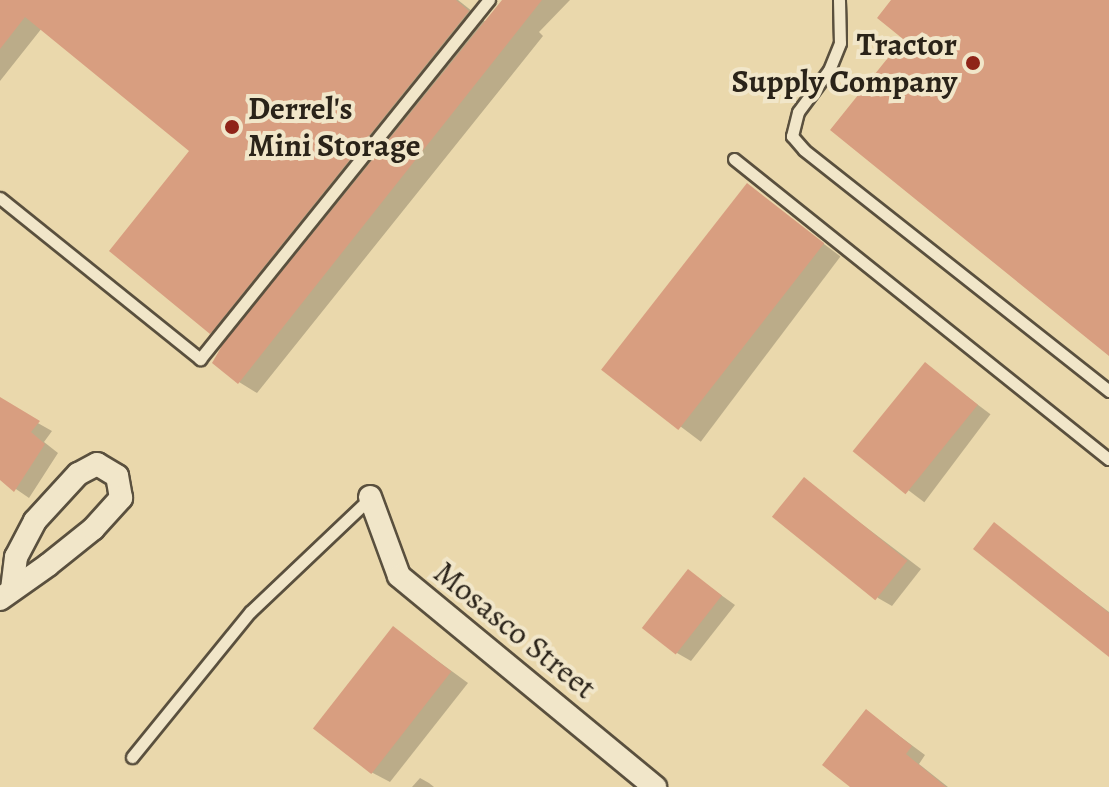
<!DOCTYPE html>
<html>
<head>
<meta charset="utf-8">
<style>
  body { margin:0 }
  #map { position:relative; width:1109px; height:787px; overflow:hidden; background:#ead8ac; font-family:Alegreya,serif }
  div>[style] { position:absolute }
  .shadow>* { inset:0; background:#0003; transform-origin:0 0 }
  .building>* { inset:0; background:#d89e80; transform-origin:0 0 }
  .roads { filter:drop-shadow(2px 0 #5a503e) drop-shadow(-2px 0 #5a503e) drop-shadow(0 2px #5a503e) drop-shadow(0 -2px #5a503e) }
  .lane>* { height:11px; margin:-5.5px; padding:0 5.5px; transform-origin:5.5px; border-radius:5.5px; background:#f1e6c9 }
  .street>* { height:22px; margin:-11px; padding:0 11px; transform-origin:11px; border-radius:11px; background:#f1e6c9 }
  .dots>* { width:22px; height:22px; translate:-50% -50%; box-sizing:border-box; border:4px solid #f1e6c9; border-radius:50% }
  span { translate:-50% -50%; white-space:nowrap; text-align:center; line-height:1.15; -webkit-text-stroke:8px #f1e6c9; paint-order:stroke }
  .poi-label { font-size:32px; color:#2a2319; font-weight:700 }
  .right { translate:-100% -50%; text-align:right }
  .left { translate:0 -50%; text-align:left }
  .street-label { font-size:32px; color:#2a2319 }
</style>
</head>
<body>
<div id="map">
  <div class="shadow">
    <i style="clip-path:polygon(0 0,458px 0,487px 23px,505px 0,570px 0,539px 32px,543px 36px,257px 393px,239px 382px,230px 343px,211px 332px,192px 150px,42px 28px,0 81px)"></i>
    <i style="left:747px;top:186px;width:117px;height:232px;rotate:37deg"></i>
    <i style="left:925px;top:365px;width:82px;height:110px;rotate:37deg"></i>
    <i style="clip-path:polygon(11px 408px,52px 431px,44px 442px,58px 453px,29px 498px,0 478px,0 422px)"></i>
    <i style="clip-path:polygon(804px 480px,921px 569px,892px 606px,878px 598px)"></i>
    <i style="clip-path:polygon(994px 525px,1109px 612px,1109px 654px)"></i>
    <i style="clip-path:polygon(689px 572px,735px 605px,691px 661px,677px 653px)"></i>
    <i style="clip-path:polygon(394px 629px,468px 683px,390px 782px,371px 772px)"></i>
    <i style="clip-path:polygon(867px 712px,925px 755px,919px 764px,948px 787px,853px 787px)"></i>
    <i style="clip-path:polygon(420px 778px,429px 783px,434px 787px,412px 787px)"></i>
  </div>
  <div class="building">
    <i style="clip-path:polygon(0 0,456px 0,469px 11px,210px 334px,109px 251px,189px 151px,25px 17px,0 49px)"></i>
    <i style="clip-path:polygon(502px 0,542px 0,238px 384px,212px 363px,223px 344px)"></i>
    <i style="clip-path:polygon(891px 0,1109px 0,1109px 356px,830px 130px,903px 39px,877px 18px)"></i>
    <i style="left:747px;top:183px;width:98px;height:237px;rotate:38deg"></i>
    <i style="left:925px;top:362px;width:68px;height:115px;rotate:39deg"></i>
    <i style="clip-path:polygon(0 397px,40px 421px,31px 432px,45px 444px,14px 492px,0 480px)"></i>
    <i style="left:804px;top:477px;width:133px;height:51px;rotate:39deg"></i>
    <i style="clip-path:polygon(994px 522px,1109px 613px,1109px 657px,973px 549px)"></i>
    <i style="left:688px;top:569px;width:43px;height:75px;rotate:38deg"></i>
    <i style="left:393px;top:626px;width:74px;height:130px;rotate:38deg"></i>
    <i style="clip-path:polygon(866px 709px,912px 746px,906px 754px,946px 787px,850px 787px,822px 765px)"></i>
  </div>
  <div class="roads">
    <div class="lane">
      <i style="left:839px;top:0;width:43px;rotate:88.7deg"></i>
      <i style="left:840px;top:43px;width:29px;rotate:112deg"></i>
      <i style="left:829px;top:70px;width:52px;rotate:126.4deg"></i>
      <i style="left:798px;top:112px;width:25px;rotate:104deg"></i>
      <i style="left:792px;top:136px;width:18px;rotate:49deg"></i>
      <i style="left:804px;top:150px;width:389px;rotate:38.3deg"></i>
      <i style="left:734px;top:159px;width:480px;rotate:38.7deg"></i>
      <i style="left:0;top:198px;width:257px;rotate:38.8deg"></i>
      <i style="left:200px;top:359px;width:461px;rotate:-51.2deg"></i>
      <i style="left:132px;top:757px;width:187px;rotate:-50.9deg"></i>
      <i style="left:250px;top:612px;width:166px;rotate:-43.5deg"></i>
    </div>
    <div class="street">
      <i style="left:370px;top:497px;width:84px;rotate:69.8deg"></i>
      <i style="left:399px;top:576px;width:332px;rotate:39.5deg"></i>
      <i style="left:0;top:599px;width:59px;rotate:-35.3deg"></i>
      <i style="left:48px;top:565px;width:58px;rotate:-38.7deg"></i>
      <i style="left:93px;top:529px;width:42px;rotate:-47.9deg"></i>
      <i style="left:121px;top:498px;width:22px;rotate:-100deg"></i>
      <i style="left:117px;top:476px;width:23px;rotate:-149deg"></i>
      <i style="left:97px;top:464px;width:21px;rotate:152deg"></i>
      <i style="left:78px;top:474px;width:64px;rotate:132.5deg"></i>
      <i style="left:35px;top:521px;width:41px;rotate:117.8deg"></i>
      <i style="left:16px;top:557px;width:33px;rotate:97deg"></i>
    </div>
  </div>
  <div class="dots">
    <i style="left:973px;top:63px;background:#8f2418"></i>
    <i style="left:232px;top:127px;background:#8f2418"></i>
  </div>
  <div class="poi-label">
    <span class="right" style="left:957px;top:63px">Tractor<br>Supply Company</span>
    <span class="left" style="left:248px;top:127px">Derrel's<br>Mini Storage</span>
  </div>
  <div class="street-label">
    <span style="left:515px;top:630px;rotate:39deg">Mosasco Street</span>
  </div>
</div>
</body>
</html>
